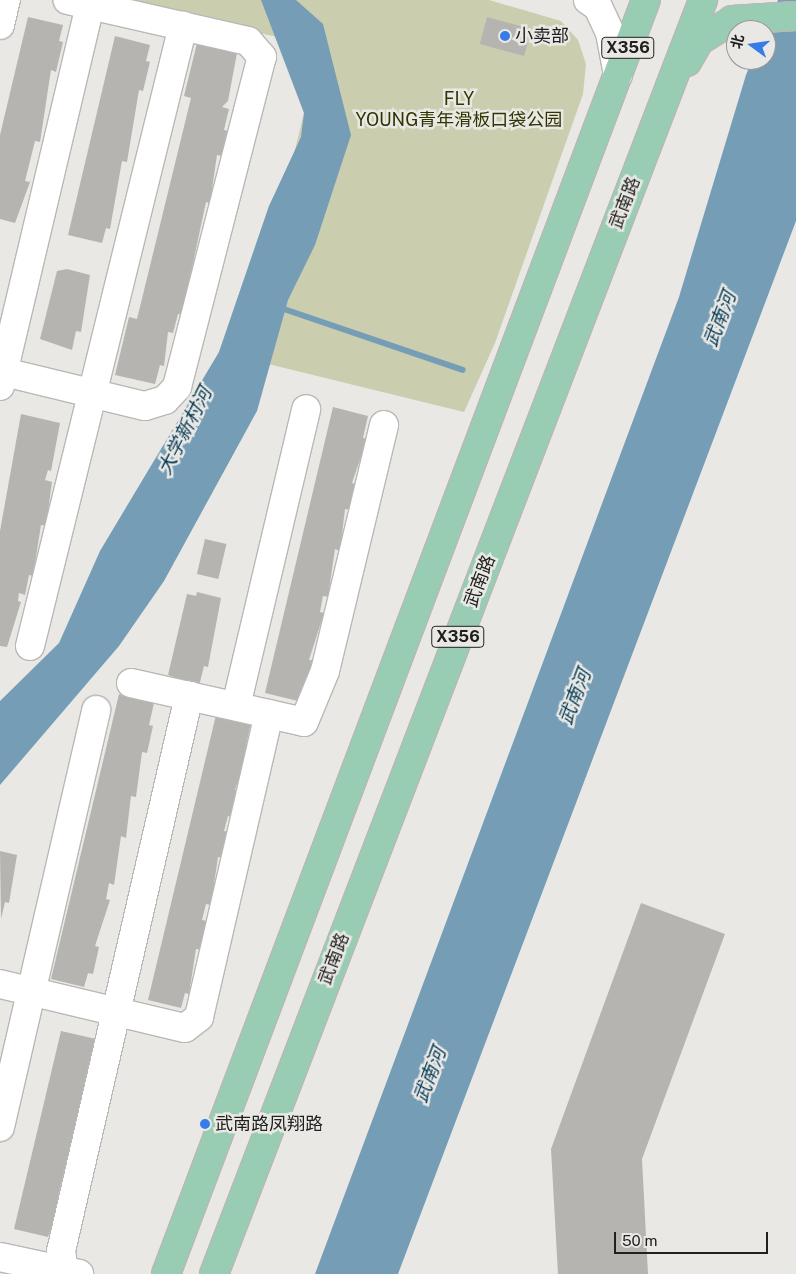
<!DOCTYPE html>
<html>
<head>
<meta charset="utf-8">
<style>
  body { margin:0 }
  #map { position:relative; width:796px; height:1274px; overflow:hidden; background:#e9e8e5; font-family:"Public Sans","Noto Sans SC",sans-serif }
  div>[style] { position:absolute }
  .green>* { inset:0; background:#cacdae }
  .water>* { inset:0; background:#769db6 }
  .stream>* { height:6px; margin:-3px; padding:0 3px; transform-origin:3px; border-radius:3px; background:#769db6 }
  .building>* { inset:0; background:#b5b4b1; transform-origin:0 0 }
  .roads { filter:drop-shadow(1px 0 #b9b8b5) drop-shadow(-1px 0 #b9b8b5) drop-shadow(0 1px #b9b8b5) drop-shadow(0 -1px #b9b8b5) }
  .minor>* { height:28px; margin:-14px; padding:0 14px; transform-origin:14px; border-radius:14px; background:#fff }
  .major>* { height:28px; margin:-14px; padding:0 14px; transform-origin:14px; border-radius:14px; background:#98cdb4 }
  .dots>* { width:14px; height:14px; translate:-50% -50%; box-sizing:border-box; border:2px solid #e9e8e5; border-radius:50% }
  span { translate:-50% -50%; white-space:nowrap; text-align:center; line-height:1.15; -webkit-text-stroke:5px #e9e8e5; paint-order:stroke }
  .shield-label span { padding:1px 4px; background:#e9e8e5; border:1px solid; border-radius:4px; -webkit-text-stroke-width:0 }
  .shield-label { font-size:16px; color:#20201f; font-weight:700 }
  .poi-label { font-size:18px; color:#20201f }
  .left { translate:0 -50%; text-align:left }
  .park-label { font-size:18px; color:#323400 }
  .street-label { font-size:18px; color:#20201f }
  .water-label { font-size:19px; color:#033a54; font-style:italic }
  .north { position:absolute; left:726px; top:20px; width:50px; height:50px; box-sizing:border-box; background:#e9e8e5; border:1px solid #999896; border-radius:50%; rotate:284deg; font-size:14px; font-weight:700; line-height:20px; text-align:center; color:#20201f }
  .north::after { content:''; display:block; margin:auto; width:18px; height:22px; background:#377be9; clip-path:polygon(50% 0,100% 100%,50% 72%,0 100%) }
  .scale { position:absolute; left:614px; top:1232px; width:154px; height:22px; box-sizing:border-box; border:2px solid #20201f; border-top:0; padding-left:6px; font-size:15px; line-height:18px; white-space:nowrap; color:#20201f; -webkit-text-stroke:4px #e9e8e5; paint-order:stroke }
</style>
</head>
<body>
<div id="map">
  <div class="green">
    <i style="clip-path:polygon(117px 0,489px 0,561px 21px,578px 40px,586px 64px,583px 94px,495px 343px,464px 412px,219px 352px,269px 206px,292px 162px,304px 113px,277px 37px)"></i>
  </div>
  <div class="water">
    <i style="clip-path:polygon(261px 0,296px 0,323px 24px,351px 135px,315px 245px,288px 300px,257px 411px,164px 581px,119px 646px,0 785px,0 701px,59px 643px,100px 551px,219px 352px,269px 206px,301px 137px,304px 113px)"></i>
    <i style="clip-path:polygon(778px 0,796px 0,796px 221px,398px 1274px,315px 1274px,679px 297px,746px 75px,752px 60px,766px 60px,765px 30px)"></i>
  </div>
  <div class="stream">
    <i style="left:278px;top:307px;width:195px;rotate:18.8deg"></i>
  </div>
  <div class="building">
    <i style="clip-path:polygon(28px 17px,63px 25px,59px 41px,63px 42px,56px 72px,51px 70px,40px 142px,35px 141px,25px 181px,30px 182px,15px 223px,0 219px,0 135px)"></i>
    <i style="left:487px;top:17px;width:46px;height:28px;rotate:15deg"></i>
    <i style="clip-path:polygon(115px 36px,150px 45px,146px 61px,150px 62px,143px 91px,139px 90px,127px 162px,122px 161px,110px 229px,106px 228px,102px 243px,68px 235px)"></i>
    <i style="clip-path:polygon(197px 43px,237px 53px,228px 101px,222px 107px,229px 109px,224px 130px,228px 131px,222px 156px,217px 155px,210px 203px,206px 202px,182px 315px,178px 314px,173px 333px,168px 332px,164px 366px,160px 365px,155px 384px,115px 375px,129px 317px,137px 319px,191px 98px,184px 96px)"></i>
    <i style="clip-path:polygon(67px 269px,90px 275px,81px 332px,76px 331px,72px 350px,40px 339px,57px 271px)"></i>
    <i style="clip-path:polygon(333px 407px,368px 416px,363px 438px,367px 439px,352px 483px,356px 484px,350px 510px,345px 509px,340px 551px,335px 549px,328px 597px,323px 596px,320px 612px,324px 613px,309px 660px,313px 660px,306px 687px,302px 686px,298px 701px,265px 693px)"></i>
    <i style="clip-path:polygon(21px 414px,60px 423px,51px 471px,48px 470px,45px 480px,52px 482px,46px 526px,41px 525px,33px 576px,29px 575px,25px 595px,19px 593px,18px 601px,21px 602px,7px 647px,0 646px,0 531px)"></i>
    <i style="left:205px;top:539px;width:22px;height:36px;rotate:13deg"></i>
    <i style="clip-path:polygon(197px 592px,221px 598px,208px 667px,204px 666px,199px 686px,168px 675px,187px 594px,196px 596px)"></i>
    <i style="clip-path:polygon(119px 694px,154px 703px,149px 725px,153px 726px,147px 753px,142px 752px,136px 797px,131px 796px,126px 838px,121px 836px,114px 885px,109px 883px,106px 899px,110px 900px,95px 946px,99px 947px,93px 974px,88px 973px,84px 987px,51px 979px)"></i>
    <i style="clip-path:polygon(216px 715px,251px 723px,246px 745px,250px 746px,235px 790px,239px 791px,233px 817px,228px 816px,224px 831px,229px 832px,223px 858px,218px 857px,211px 905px,206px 904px,202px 920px,207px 921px,201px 950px,196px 949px,189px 994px,185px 993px,181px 1008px,148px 1000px)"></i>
    <i style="clip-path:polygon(0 851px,17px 855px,9px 903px,5px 902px,1px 919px)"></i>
    <i style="clip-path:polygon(641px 903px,725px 934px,642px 1159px,648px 1274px,558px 1274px,551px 1149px)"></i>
    <i style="clip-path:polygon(61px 1031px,96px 1039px,92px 1056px,96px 1057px,89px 1086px,84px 1085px,72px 1156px,68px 1155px,58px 1196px,62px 1197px,48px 1237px,14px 1229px)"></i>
  </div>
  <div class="roads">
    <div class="minor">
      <i style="left:588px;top:0;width:12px;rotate:35deg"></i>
      <i style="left:598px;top:7px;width:29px;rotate:65deg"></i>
      <i style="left:610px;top:33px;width:43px;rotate:79.2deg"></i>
      <i style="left:0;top:25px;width:26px;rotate:-77deg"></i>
      <i style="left:0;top:371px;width:149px;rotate:13.6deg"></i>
      <i style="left:145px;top:406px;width:21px;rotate:-17deg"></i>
      <i style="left:165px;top:400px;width:18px;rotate:-47deg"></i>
      <i style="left:177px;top:387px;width:341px;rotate:-75.6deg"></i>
      <i style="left:262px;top:57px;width:21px;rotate:-131deg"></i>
      <i style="left:248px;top:41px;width:185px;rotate:-167.2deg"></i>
      <i style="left:0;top:386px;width:391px;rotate:-76.7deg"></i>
      <i style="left:30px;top:646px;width:639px;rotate:-76.14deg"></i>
      <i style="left:131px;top:683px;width:177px;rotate:12.7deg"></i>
      <i style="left:304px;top:722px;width:55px;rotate:-67.6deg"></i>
      <i style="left:325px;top:671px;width:253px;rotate:-76.5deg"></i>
      <i style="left:236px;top:706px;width:305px;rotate:-76.7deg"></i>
      <i style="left:0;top:984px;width:190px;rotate:13.4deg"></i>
      <i style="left:185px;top:1028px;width:18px;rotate:-38deg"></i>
      <i style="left:199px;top:1017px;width:311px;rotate:-77deg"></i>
      <i style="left:0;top:1127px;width:428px;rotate:-77deg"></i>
      <i style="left:0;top:1257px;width:81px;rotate:12.1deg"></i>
      <i style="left:64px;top:1274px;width:23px;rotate:-97deg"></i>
      <i style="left:61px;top:1251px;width:570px;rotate:-77.01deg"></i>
    </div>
    <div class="major">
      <i style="left:687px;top:62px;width:24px;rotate:-60deg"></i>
      <i style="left:699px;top:41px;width:39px;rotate:-32deg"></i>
      <i style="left:732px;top:20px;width:64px;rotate:-3.6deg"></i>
      <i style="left:166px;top:1274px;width:1361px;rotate:-69.36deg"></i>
      <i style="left:214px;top:1274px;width:1365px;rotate:-69deg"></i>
    </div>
  </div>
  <div class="dots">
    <i style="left:505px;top:36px;background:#377be9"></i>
    <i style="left:205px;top:1124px;background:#377be9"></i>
  </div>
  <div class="shield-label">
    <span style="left:628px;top:48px">X356</span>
    <span style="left:458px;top:637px">X356</span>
  </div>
  <div class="poi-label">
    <span class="left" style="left:515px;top:36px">小卖部</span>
    <span class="left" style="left:215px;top:1124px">武南路凤翔路</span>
  </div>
  <div class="park-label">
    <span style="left:459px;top:110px">FLY<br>YOUNG青年滑板口袋公园</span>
  </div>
  <div class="street-label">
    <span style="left:625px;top:203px;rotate:-69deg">武南路</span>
    <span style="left:480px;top:581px;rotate:-69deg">武南路</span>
    <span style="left:334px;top:959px;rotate:-69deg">武南路</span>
  </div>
  <div class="water-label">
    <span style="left:720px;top:319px;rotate:-69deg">武南河</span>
    <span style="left:185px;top:431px;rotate:-63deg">大学新村河</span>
    <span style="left:575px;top:697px;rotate:-69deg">武南河</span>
    <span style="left:430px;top:1075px;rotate:-69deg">武南河</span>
  </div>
  <div class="north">北</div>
  <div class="scale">50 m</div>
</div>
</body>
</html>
